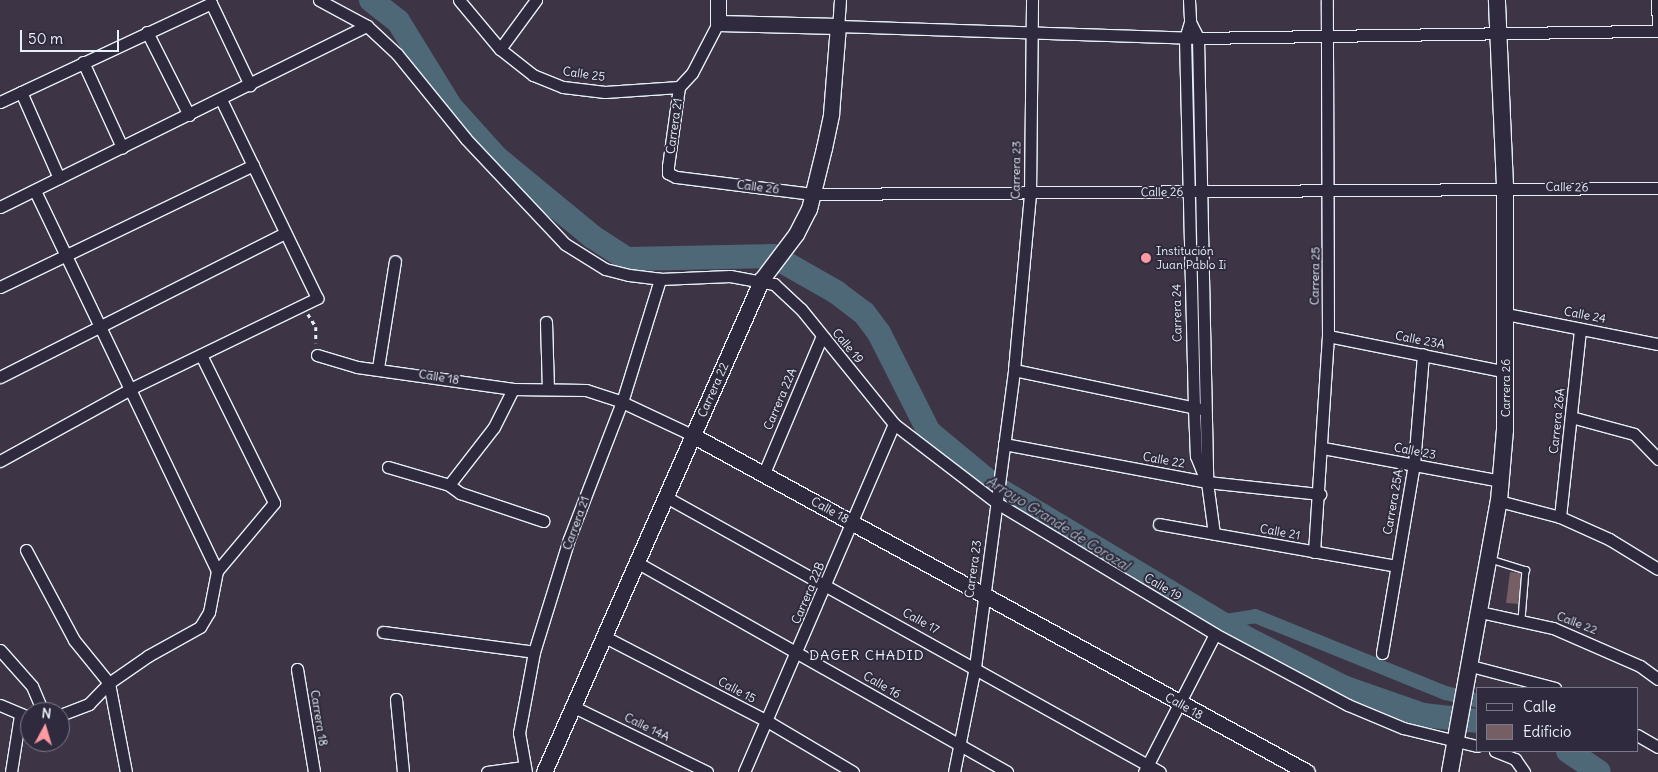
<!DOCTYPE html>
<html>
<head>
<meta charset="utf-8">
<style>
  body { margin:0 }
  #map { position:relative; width:1658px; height:772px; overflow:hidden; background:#3d3445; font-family:Delius,sans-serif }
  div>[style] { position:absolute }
  .canal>* { height:14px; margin:-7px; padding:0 7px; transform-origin:7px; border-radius:7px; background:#4f6878 }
  .river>* { height:24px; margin:-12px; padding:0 12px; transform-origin:12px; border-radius:12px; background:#4f6878 }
  .building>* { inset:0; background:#765e65 }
  .path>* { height:2.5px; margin-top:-1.25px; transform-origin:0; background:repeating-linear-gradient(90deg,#e8f1f8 0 4px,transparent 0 8px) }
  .roads { filter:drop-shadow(1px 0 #e8f1f8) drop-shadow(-1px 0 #e8f1f8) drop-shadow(0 1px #e8f1f8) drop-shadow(0 -1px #e8f1f8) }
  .service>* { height:5.5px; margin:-2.75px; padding:0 2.75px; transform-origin:2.75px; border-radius:2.75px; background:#2f2a3d }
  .minor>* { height:11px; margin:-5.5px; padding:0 5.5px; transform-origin:5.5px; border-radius:5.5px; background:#2f2a3d }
  .tertiary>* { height:15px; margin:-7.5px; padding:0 7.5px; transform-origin:7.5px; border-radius:7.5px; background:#2f2a3d }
  .secondary>* { height:16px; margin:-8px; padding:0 8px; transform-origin:8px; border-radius:8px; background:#2f2a3d }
  .dots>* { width:14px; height:14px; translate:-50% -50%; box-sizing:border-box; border:2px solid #2f2a3d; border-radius:50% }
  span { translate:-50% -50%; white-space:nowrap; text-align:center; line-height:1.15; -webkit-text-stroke:4px #2f2a3d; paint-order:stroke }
  .street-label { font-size:12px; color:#e8f1f8 }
  .poi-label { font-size:12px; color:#e8f1f8 }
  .left { translate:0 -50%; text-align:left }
  .water-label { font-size:14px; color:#abbac5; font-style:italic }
  .neighbourhood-label { font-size:14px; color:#e8f1f8; letter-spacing:1px }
  .legend { position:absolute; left:1476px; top:687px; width:162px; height:65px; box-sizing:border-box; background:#2f2a3d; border:1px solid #797a88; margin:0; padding:6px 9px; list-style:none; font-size:15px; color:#e8f1f8 }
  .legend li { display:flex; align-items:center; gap:10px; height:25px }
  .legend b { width:25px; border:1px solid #797a88 }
  .north { position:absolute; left:20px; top:702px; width:50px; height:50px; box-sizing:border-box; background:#2f2a3d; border:1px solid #797a88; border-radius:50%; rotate:6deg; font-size:14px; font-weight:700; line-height:20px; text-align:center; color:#e8f1f8 }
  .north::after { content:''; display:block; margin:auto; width:18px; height:22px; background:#ff9aa2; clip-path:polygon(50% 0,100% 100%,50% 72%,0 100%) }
  .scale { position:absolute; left:20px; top:30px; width:99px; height:22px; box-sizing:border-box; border:2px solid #e8f1f8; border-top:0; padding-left:6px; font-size:15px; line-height:18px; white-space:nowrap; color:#e8f1f8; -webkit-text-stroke:4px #2f2a3d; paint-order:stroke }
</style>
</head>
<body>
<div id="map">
  <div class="canal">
    <i style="left:1219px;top:622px;width:36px;rotate:-9deg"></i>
    <i style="left:1255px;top:616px;width:206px;rotate:22deg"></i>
    <i style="left:1446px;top:693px;width:32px;rotate:14deg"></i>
  </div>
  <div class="river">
    <i style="left:371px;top:0;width:34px;rotate:38deg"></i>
    <i style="left:398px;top:21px;width:101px;rotate:58.4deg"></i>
    <i style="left:451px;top:107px;width:69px;rotate:48deg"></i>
    <i style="left:497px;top:158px;width:124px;rotate:39.5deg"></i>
    <i style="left:593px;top:237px;width:40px;rotate:32.9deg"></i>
    <i style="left:627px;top:259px;width:146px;rotate:-1.2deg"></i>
    <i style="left:773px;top:256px;width:73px;rotate:29.7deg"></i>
    <i style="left:836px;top:292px;width:35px;rotate:37deg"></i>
    <i style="left:864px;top:313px;width:25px;rotate:53deg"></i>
    <i style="left:879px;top:333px;width:111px;rotate:63.2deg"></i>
    <i style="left:929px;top:432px;width:89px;rotate:39.6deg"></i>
    <i style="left:998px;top:489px;width:287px;rotate:31deg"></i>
    <i style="left:1244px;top:637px;width:111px;rotate:26.8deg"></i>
    <i style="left:1343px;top:687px;width:85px;rotate:19.3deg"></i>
    <i style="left:1423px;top:715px;width:54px;rotate:6.3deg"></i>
    <i style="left:1568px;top:751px;width:37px;rotate:34deg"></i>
  </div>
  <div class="building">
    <i style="clip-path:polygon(1510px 572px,1521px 573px,1519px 604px,1506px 603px)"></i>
  </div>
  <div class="path">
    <i style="left:308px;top:314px;width:15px;rotate:58deg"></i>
    <i style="left:316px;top:327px;width:16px;rotate:90deg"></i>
  </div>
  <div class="roads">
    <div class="service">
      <i style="left:1489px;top:559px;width:39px;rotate:17deg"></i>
      <i style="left:1526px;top:570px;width:50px;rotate:94.6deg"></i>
    </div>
    <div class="minor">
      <i style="left:319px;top:0;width:55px;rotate:28.4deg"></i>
      <i style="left:367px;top:26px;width:41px;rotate:43deg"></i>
      <i style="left:397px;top:54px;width:109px;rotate:50.9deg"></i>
      <i style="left:466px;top:139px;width:144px;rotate:46.7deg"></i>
      <i style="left:565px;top:244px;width:47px;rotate:32deg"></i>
      <i style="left:605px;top:269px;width:25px;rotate:14deg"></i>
      <i style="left:629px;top:275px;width:31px;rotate:7deg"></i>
      <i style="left:660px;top:279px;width:70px;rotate:-2.5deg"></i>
      <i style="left:730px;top:276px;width:45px;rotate:10.3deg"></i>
      <i style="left:774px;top:284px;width:37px;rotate:43deg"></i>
      <i style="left:801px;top:309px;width:148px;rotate:51deg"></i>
      <i style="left:894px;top:424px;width:130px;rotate:37.5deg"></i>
      <i style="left:997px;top:503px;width:254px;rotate:31deg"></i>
      <i style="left:1215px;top:634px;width:151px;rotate:28.1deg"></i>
      <i style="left:1348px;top:705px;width:60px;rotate:22.7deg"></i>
      <i style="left:1403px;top:728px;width:76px;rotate:13.7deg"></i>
      <i style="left:459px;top:0;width:64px;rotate:50.1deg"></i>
      <i style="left:500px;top:49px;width:42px;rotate:38.2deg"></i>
      <i style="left:533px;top:75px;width:32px;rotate:22deg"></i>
      <i style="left:563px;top:87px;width:42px;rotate:6.8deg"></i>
      <i style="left:605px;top:92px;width:74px;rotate:-3.9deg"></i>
      <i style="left:840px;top:0;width:26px;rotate:94deg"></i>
      <i style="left:838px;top:26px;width:360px;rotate:1.9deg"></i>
      <i style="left:1198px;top:38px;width:460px;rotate:-0.9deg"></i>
      <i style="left:1189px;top:0;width:22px;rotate:87deg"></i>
      <i style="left:1190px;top:22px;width:17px;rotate:107deg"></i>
      <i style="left:1185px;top:38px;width:371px;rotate:88.6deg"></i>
      <i style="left:1194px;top:409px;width:47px;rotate:87.6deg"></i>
      <i style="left:1196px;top:456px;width:24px;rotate:68deg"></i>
      <i style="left:1657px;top:0;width:29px;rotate:88deg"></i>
      <i style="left:1190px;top:22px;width:18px;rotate:63deg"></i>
      <i style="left:1198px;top:38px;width:444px;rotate:88.8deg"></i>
      <i style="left:1207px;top:482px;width:52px;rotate:82.3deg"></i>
      <i style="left:718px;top:23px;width:56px;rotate:117.5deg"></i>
      <i style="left:692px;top:73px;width:19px;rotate:133deg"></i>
      <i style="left:679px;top:87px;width:80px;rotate:97.9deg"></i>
      <i style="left:668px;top:166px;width:7px;rotate:90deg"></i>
      <i style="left:668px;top:173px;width:9px;rotate:27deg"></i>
      <i style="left:676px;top:177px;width:138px;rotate:7.1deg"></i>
      <i style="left:813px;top:194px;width:845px;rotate:-0.41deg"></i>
      <i style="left:147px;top:32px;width:93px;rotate:63.2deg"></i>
      <i style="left:500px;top:49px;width:61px;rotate:-53.7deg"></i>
      <i style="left:83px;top:62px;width:94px;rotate:65.4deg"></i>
      <i style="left:21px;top:92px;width:94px;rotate:66.2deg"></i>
      <i style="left:0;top:102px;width:233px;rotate:-25.1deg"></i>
      <i style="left:211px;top:3px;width:91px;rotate:64.6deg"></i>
      <i style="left:35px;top:191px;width:421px;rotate:64.4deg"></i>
      <i style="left:217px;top:571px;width:42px;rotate:101deg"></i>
      <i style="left:209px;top:612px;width:17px;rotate:121deg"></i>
      <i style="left:200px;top:627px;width:60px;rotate:150.9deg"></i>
      <i style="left:148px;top:656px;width:47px;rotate:145.3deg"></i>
      <i style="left:109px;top:683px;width:29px;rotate:134deg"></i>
      <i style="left:89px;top:704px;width:31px;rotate:159deg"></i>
      <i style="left:0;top:207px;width:409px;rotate:-26.3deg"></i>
      <i style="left:0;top:287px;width:281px;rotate:-25.7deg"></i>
      <i style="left:1506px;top:314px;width:155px;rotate:11.2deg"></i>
      <i style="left:546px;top:322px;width:66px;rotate:88.3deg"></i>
      <i style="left:1328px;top:336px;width:182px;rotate:11.4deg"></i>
      <i style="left:201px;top:355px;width:165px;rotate:63.7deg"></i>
      <i style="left:274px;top:503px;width:89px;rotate:130deg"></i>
      <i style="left:317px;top:355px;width:42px;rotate:16.7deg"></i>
      <i style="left:357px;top:367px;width:158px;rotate:8deg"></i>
      <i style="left:513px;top:389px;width:73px;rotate:0.8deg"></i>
      <i style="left:586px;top:390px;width:38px;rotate:18deg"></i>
      <i style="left:622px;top:402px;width:77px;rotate:25.2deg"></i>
      <i style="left:378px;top:368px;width:108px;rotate:-81deg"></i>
      <i style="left:1014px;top:370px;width:190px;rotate:11.8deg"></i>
      <i style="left:0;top:377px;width:319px;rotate:-26.8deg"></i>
      <i style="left:1571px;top:417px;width:65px;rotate:15.1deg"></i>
      <i style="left:1634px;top:434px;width:35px;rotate:46deg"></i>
      <i style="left:1004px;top:444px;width:207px;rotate:10.6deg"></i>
      <i style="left:1207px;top:482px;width:114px;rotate:6.1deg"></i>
      <i style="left:1323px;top:448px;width:181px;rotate:10.5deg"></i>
      <i style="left:0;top:461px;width:151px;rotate:-28.9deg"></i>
      <i style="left:132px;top:388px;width:206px;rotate:-25.9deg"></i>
      <i style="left:317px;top:298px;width:221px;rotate:-115.8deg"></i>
      <i style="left:388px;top:467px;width:64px;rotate:16.4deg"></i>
      <i style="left:449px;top:485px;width:14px;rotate:36deg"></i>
      <i style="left:460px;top:493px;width:88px;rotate:18.6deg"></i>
      <i style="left:764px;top:473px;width:149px;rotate:-67.1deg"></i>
      <i style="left:449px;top:485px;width:73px;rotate:-52.2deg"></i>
      <i style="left:494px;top:427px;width:42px;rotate:-63.4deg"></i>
      <i style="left:666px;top:497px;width:565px;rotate:29.1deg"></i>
      <i style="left:1499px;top:501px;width:63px;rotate:14.7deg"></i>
      <i style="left:1560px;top:517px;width:54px;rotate:24.2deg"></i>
      <i style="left:1609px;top:539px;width:57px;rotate:31.5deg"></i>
      <i style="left:1560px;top:517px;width:189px;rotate:-83.9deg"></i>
      <i style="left:1159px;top:524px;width:241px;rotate:10deg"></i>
      <i style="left:26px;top:550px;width:102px;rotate:61.9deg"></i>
      <i style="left:74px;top:640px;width:55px;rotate:50.9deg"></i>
      <i style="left:109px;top:683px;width:91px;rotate:79.2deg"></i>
      <i style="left:1314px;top:552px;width:216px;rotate:-86.3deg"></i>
      <i style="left:1328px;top:336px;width:336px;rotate:-90.2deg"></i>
      <i style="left:638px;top:563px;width:424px;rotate:29.5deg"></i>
      <i style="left:1480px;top:612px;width:75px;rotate:12.4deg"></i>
      <i style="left:1553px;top:628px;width:95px;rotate:23.6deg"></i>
      <i style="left:1640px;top:666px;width:22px;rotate:36deg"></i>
      <i style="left:383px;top:632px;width:152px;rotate:7.5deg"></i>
      <i style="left:605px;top:637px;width:182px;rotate:27.4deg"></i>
      <i style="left:767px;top:721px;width:100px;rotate:30.7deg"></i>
      <i style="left:0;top:650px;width:48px;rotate:48.4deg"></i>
      <i style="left:32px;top:686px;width:28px;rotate:67deg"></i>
      <i style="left:1382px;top:653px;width:192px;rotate:-80.4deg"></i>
      <i style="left:1414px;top:464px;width:110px;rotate:-85.3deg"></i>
      <i style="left:1471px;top:666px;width:87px;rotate:14.7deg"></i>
      <i style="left:297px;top:669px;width:104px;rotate:80.6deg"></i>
      <i style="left:396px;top:699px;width:73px;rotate:84.5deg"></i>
      <i style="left:0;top:705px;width:33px;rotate:23deg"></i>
      <i style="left:574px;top:707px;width:148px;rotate:26deg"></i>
      <i style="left:1637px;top:735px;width:24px;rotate:30deg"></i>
      <i style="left:1495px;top:751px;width:22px;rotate:22deg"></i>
      <i style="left:1515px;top:759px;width:16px;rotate:55deg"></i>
      <i style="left:11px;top:772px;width:58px;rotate:-81deg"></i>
      <i style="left:487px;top:772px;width:35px;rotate:-8deg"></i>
      <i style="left:526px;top:772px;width:40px;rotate:-100deg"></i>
      <i style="left:519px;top:733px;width:82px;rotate:-79.5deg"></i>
      <i style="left:534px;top:652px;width:118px;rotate:-72.8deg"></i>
      <i style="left:569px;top:539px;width:147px;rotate:-68.9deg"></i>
      <i style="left:622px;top:402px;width:129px;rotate:-72.8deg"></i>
      <i style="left:744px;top:772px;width:379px;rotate:-66.7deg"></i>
      <i style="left:954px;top:772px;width:107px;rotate:-78.7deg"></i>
      <i style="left:975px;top:667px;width:300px;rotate:-82.5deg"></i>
      <i style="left:1014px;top:370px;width:176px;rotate:-84.8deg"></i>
      <i style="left:1030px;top:195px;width:195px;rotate:-89.4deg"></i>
      <i style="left:1144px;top:772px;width:155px;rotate:-62.8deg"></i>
    </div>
    <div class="tertiary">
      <i style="left:692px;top:435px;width:701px;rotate:28.72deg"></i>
      <i style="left:544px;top:772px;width:539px;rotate:-66.15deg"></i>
      <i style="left:762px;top:279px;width:56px;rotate:-52.9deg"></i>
      <i style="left:796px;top:234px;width:28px;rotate:-63deg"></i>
      <i style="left:809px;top:209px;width:63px;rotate:-76.2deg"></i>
      <i style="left:824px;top:148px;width:35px;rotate:-78deg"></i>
      <i style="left:831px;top:114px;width:88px;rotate:-85.5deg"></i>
      <i style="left:838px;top:26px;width:120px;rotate:-178.6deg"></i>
      <i style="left:718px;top:23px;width:23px;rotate:-90deg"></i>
    </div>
    <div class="secondary">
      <i style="left:1450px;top:772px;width:275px;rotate:-79.8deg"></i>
      <i style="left:1499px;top:501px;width:71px;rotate:-85.2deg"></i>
      <i style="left:1505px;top:430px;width:244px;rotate:-90deg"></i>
      <i style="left:1505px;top:186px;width:186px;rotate:-92.5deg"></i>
    </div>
  </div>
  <div class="dots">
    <i style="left:1146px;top:258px;background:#ff9aa2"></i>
  </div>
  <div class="street-label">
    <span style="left:584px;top:74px;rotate:8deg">Calle 25</span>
    <span style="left:674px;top:126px;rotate:-82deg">Carrera 21</span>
    <span style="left:1016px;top:170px;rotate:-89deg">Carrera 23</span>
    <span style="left:758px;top:187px;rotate:7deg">Calle 26</span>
    <span style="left:1567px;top:187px;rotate:1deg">Calle 26</span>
    <span style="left:1162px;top:192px;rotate:-1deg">Calle 26</span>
    <span style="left:1315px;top:276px;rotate:-89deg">Carrera 25</span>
    <span style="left:1177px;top:313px;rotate:-91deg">Carrera 24</span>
    <span style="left:1585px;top:315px;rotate:11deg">Calle 24</span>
    <span style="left:1420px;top:340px;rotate:11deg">Calle 23A</span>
    <span style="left:848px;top:346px;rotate:50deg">Calle 19</span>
    <span style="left:439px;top:377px;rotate:9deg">Calle 18</span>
    <span style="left:1506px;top:388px;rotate:-90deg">Carrera 26</span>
    <span style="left:713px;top:390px;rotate:-66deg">Carrera 22</span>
    <span style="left:780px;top:399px;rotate:-67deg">Carrera 22A</span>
    <span style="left:1557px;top:421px;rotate:-84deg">Carrera 26A</span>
    <span style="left:1415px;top:451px;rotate:11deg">Calle 23</span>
    <span style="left:1164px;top:460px;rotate:10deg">Calle 22</span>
    <span style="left:1393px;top:502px;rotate:-80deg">Carrera 25A</span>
    <span style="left:830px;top:510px;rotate:29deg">Calle 18</span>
    <span style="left:576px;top:523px;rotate:-70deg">Carrera 21</span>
    <span style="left:1280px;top:532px;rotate:10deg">Calle 21</span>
    <span style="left:973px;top:569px;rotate:-82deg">Carrera 23</span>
    <span style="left:1163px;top:587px;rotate:31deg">Calle 19</span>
    <span style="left:808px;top:593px;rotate:-67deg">Carrera 22B</span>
    <span style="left:921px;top:621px;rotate:29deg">Calle 17</span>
    <span style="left:1577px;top:623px;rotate:21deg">Calle 22</span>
    <span style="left:882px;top:685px;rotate:30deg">Calle 16</span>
    <span style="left:737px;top:690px;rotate:28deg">Calle 15</span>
    <span style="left:1184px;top:706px;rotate:29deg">Calle 18</span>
    <span style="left:319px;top:718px;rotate:81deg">Carrera 18</span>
    <span style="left:647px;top:727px;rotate:26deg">Calle 14A</span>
  </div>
  <div class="poi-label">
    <span class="left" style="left:1156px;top:258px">Institución<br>Juan Pablo Ii</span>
  </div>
  <div class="water-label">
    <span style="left:1058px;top:523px;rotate:32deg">Arroyo Grande de Corozal</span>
  </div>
  <div class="neighbourhood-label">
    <span style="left:867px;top:655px">DAGER CHADID</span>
  </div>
  <ul class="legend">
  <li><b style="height:6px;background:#2f2a3d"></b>Calle</li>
  <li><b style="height:14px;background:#765e65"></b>Edificio</li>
  </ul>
  <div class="north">N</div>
  <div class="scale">50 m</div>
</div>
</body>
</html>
